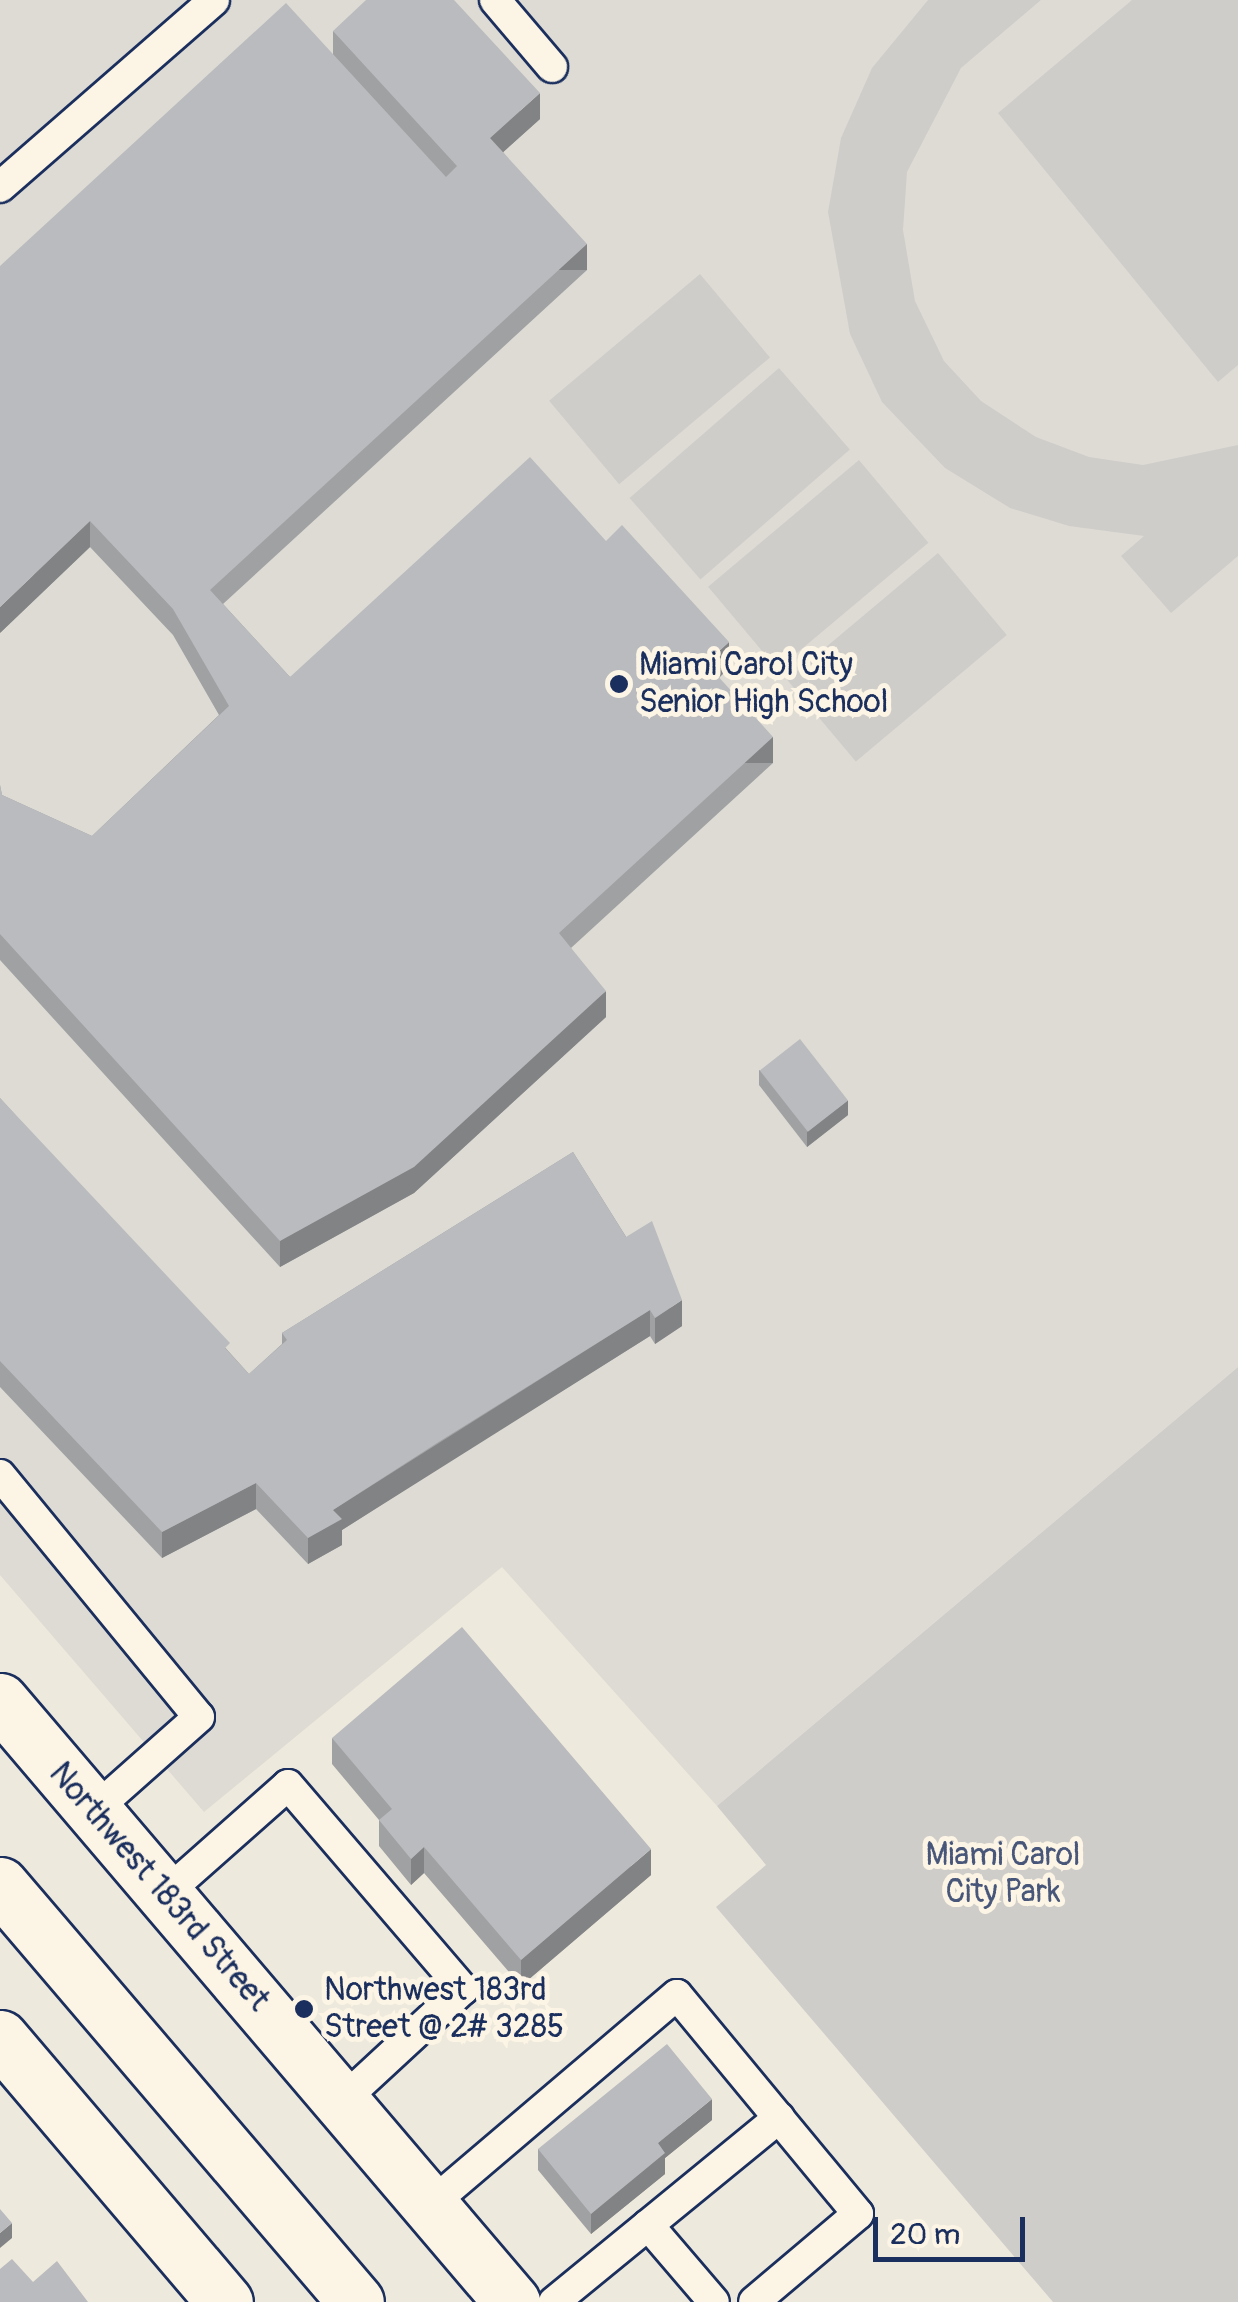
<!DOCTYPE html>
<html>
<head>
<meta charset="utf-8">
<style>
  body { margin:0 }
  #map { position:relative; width:1238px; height:2302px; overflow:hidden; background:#eee9dd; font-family:Pangolin,sans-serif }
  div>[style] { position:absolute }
  .built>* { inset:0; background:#dedbd4 }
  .green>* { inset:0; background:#cfcdca; transform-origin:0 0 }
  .roads { filter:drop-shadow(2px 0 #1b2f5e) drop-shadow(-2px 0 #1b2f5e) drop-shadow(0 2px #1b2f5e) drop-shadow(0 -2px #1b2f5e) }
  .lane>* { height:30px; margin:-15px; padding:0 15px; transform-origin:15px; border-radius:15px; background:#fcf5e5 }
  .street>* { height:55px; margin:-27.5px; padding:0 27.5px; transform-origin:27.5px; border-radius:27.5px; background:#fcf5e5 }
  .primary>* { height:55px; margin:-27.5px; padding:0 27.5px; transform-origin:27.5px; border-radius:27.5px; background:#fcf5e5 }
  .wall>* { inset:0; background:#a0a1a3 }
  .shaded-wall>* { inset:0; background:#828385; transform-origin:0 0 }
  .building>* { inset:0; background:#babbbe; transform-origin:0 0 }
  .dots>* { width:28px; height:28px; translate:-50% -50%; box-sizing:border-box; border:5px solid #fcf5e5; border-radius:50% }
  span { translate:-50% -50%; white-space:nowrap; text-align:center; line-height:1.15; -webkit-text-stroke:10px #fcf5e5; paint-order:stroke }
  .poi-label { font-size:32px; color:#1b2f5e }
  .left { translate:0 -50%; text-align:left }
  .park-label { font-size:32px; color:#485679 }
  .street-label { font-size:32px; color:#1b2f5e }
  .scale { position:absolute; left:873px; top:2217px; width:152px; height:45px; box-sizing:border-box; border:5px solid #1b2f5e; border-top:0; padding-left:12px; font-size:30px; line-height:35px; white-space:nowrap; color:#1b2f5e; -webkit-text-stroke:8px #fcf5e5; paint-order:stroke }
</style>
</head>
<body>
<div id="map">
  <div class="built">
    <i style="clip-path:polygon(0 0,1238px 0,1238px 1367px,717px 1806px,502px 1567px,204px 1812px,0 1575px)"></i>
  </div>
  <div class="green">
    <i style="clip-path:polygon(928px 0,1041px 0,961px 68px,907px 172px,903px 230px,915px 301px,944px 361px,981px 401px,1036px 437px,1089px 457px,1143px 465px,1238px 445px,1238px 556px,1171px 613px,1121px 556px,1144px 536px,1069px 526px,1010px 508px,945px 468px,882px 402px,850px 334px,828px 212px,841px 138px,872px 68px)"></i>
    <i style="clip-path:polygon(1132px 0,1238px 0,1238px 365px,1218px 382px,998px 113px)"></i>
    <i style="left:700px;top:274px;width:109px;height:197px;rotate:50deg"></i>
    <i style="left:779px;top:368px;width:108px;height:198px;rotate:49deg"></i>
    <i style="left:859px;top:460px;width:108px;height:197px;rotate:50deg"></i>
    <i style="left:938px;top:553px;width:107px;height:197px;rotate:50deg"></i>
    <i style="clip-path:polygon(1238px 1367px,1238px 2302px,1053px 2302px,716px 1907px,766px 1865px,717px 1806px)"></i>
  </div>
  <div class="roads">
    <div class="lane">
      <i style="left:495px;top:0;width:88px;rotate:49.6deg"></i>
      <i style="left:0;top:187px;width:284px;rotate:-41.1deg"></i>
      <i style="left:0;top:1475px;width:313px;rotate:50.6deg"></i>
      <i style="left:199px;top:1717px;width:142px;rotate:138.4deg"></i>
      <i style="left:165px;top:1894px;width:164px;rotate:-41.5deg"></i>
      <i style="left:288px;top:1785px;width:269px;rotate:49.4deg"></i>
      <i style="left:463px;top:1989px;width:165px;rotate:137.2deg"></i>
      <i style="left:430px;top:2205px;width:324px;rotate:-40.4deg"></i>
      <i style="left:677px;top:1995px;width:284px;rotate:50.4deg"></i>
      <i style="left:858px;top:2214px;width:136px;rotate:139.8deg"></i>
      <i style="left:648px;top:2225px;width:101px;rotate:49.4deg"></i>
      <i style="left:554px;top:2302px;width:291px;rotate:-39.3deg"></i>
    </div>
    <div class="street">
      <i style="left:0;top:2038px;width:347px;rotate:49.6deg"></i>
    </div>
    <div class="primary">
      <i style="left:0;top:1701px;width:790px;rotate:49.57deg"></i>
      <i style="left:0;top:1885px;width:548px;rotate:49.51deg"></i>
    </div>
  </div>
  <div class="wall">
    <i style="clip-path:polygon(333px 31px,540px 119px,503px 152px,587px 270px,223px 604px,290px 677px,606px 541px,729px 668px,719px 678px,773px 763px,571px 948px,606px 1017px,414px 1193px,280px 1267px,0 960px,0 785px,2px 795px,92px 836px,219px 715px,173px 635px,90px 547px,0 633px,333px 54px)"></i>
    <i style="clip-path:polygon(759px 1070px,848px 1115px,807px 1147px,759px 1085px)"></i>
    <i style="clip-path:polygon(0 1098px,249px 1374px,282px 1344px,282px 1333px,573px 1152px,682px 1326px,655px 1344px,650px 1336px,437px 1469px,342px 1530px,342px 1545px,308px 1564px,256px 1509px,162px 1558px,0 1387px)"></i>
    <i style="clip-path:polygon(332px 1738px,651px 1875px,521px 1986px,424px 1873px,411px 1885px,379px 1846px,379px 1820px,332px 1764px)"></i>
    <i style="clip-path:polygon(712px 2120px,665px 2158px,665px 2174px,591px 2234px,538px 2170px,538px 2149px)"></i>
  </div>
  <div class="shaded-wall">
    <i style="clip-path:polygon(540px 93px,540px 119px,490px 164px,490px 138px)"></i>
    <i style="left:587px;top:244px;width:26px;height:512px;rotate:90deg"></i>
    <i style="clip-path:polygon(90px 521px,90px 547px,0 633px,0 607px)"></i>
    <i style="clip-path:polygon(729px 642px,729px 668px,706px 689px,706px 663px)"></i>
    <i style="left:773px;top:737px;width:26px;height:290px;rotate:90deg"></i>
    <i style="clip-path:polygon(606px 991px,606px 1017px,414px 1193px,280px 1267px,280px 1241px)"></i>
    <i style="clip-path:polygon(848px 1100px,848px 1115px,807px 1147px,807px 1132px)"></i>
    <i style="clip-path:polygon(682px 1300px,682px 1326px,655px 1344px,655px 1318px)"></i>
    <i style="clip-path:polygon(650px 1310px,650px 1336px,342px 1530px,342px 1545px,308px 1564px,308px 1538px,333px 1510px)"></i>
    <i style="clip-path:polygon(256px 1483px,256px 1509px,162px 1558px,162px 1532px)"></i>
    <i style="clip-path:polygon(424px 1847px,424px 1873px,411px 1885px,411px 1859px)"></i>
    <i style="clip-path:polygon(651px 1849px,651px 1875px,521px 1986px,521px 1960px)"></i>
    <i style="clip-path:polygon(712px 2099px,712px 2120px,665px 2158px,665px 2174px,591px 2234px,591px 2214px,658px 2143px)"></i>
    <i style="clip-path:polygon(12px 2223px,12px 2238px,0 2248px,0 2233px)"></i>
  </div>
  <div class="building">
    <i style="clip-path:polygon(366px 0,454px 0,540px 93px,490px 138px,587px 244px,210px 590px,290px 677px,530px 457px,606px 541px,622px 525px,729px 642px,706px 663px,773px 737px,559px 933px,606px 991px,414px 1167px,280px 1241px,0 934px,0 785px,2px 795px,92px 836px,229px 706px,173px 609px,90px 521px,0 607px,0 266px,286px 3px,446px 177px,457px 166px,333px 31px)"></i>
    <i style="left:800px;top:1039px;width:78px;height:51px;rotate:52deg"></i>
    <i style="clip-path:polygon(0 1098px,230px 1343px,225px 1348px,249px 1374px,287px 1340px,282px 1333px,573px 1152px,626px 1237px,652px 1221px,682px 1300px,655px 1318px,650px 1310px,437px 1443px,333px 1510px,342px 1519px,308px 1538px,256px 1483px,162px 1532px,0 1361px)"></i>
    <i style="clip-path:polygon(462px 1627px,651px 1849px,521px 1960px,424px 1847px,411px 1859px,379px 1820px,392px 1809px,332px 1738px)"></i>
    <i style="clip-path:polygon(667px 2044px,712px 2099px,658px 2143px,665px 2153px,591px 2214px,538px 2149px)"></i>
    <i style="clip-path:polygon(0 2209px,12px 2223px,0 2233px)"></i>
    <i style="clip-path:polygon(12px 2259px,33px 2282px,57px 2261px,88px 2302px,0 2302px,0 2269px)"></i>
  </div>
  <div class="dots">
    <i style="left:619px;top:684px;background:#1b2f5e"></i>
    <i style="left:304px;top:2009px;background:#1b2f5e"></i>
  </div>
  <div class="poi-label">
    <span class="left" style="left:639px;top:684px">Miami Carol City<br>Senior High School</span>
    <span class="left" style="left:324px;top:2009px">Northwest 183rd<br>Street @ 2# 3285</span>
  </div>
  <div class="park-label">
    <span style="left:1003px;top:1874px">Miami Carol<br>City Park</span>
  </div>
  <div class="street-label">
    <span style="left:159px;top:1887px;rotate:49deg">Northwest 183rd Street</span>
  </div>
  <div class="scale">20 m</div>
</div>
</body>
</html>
